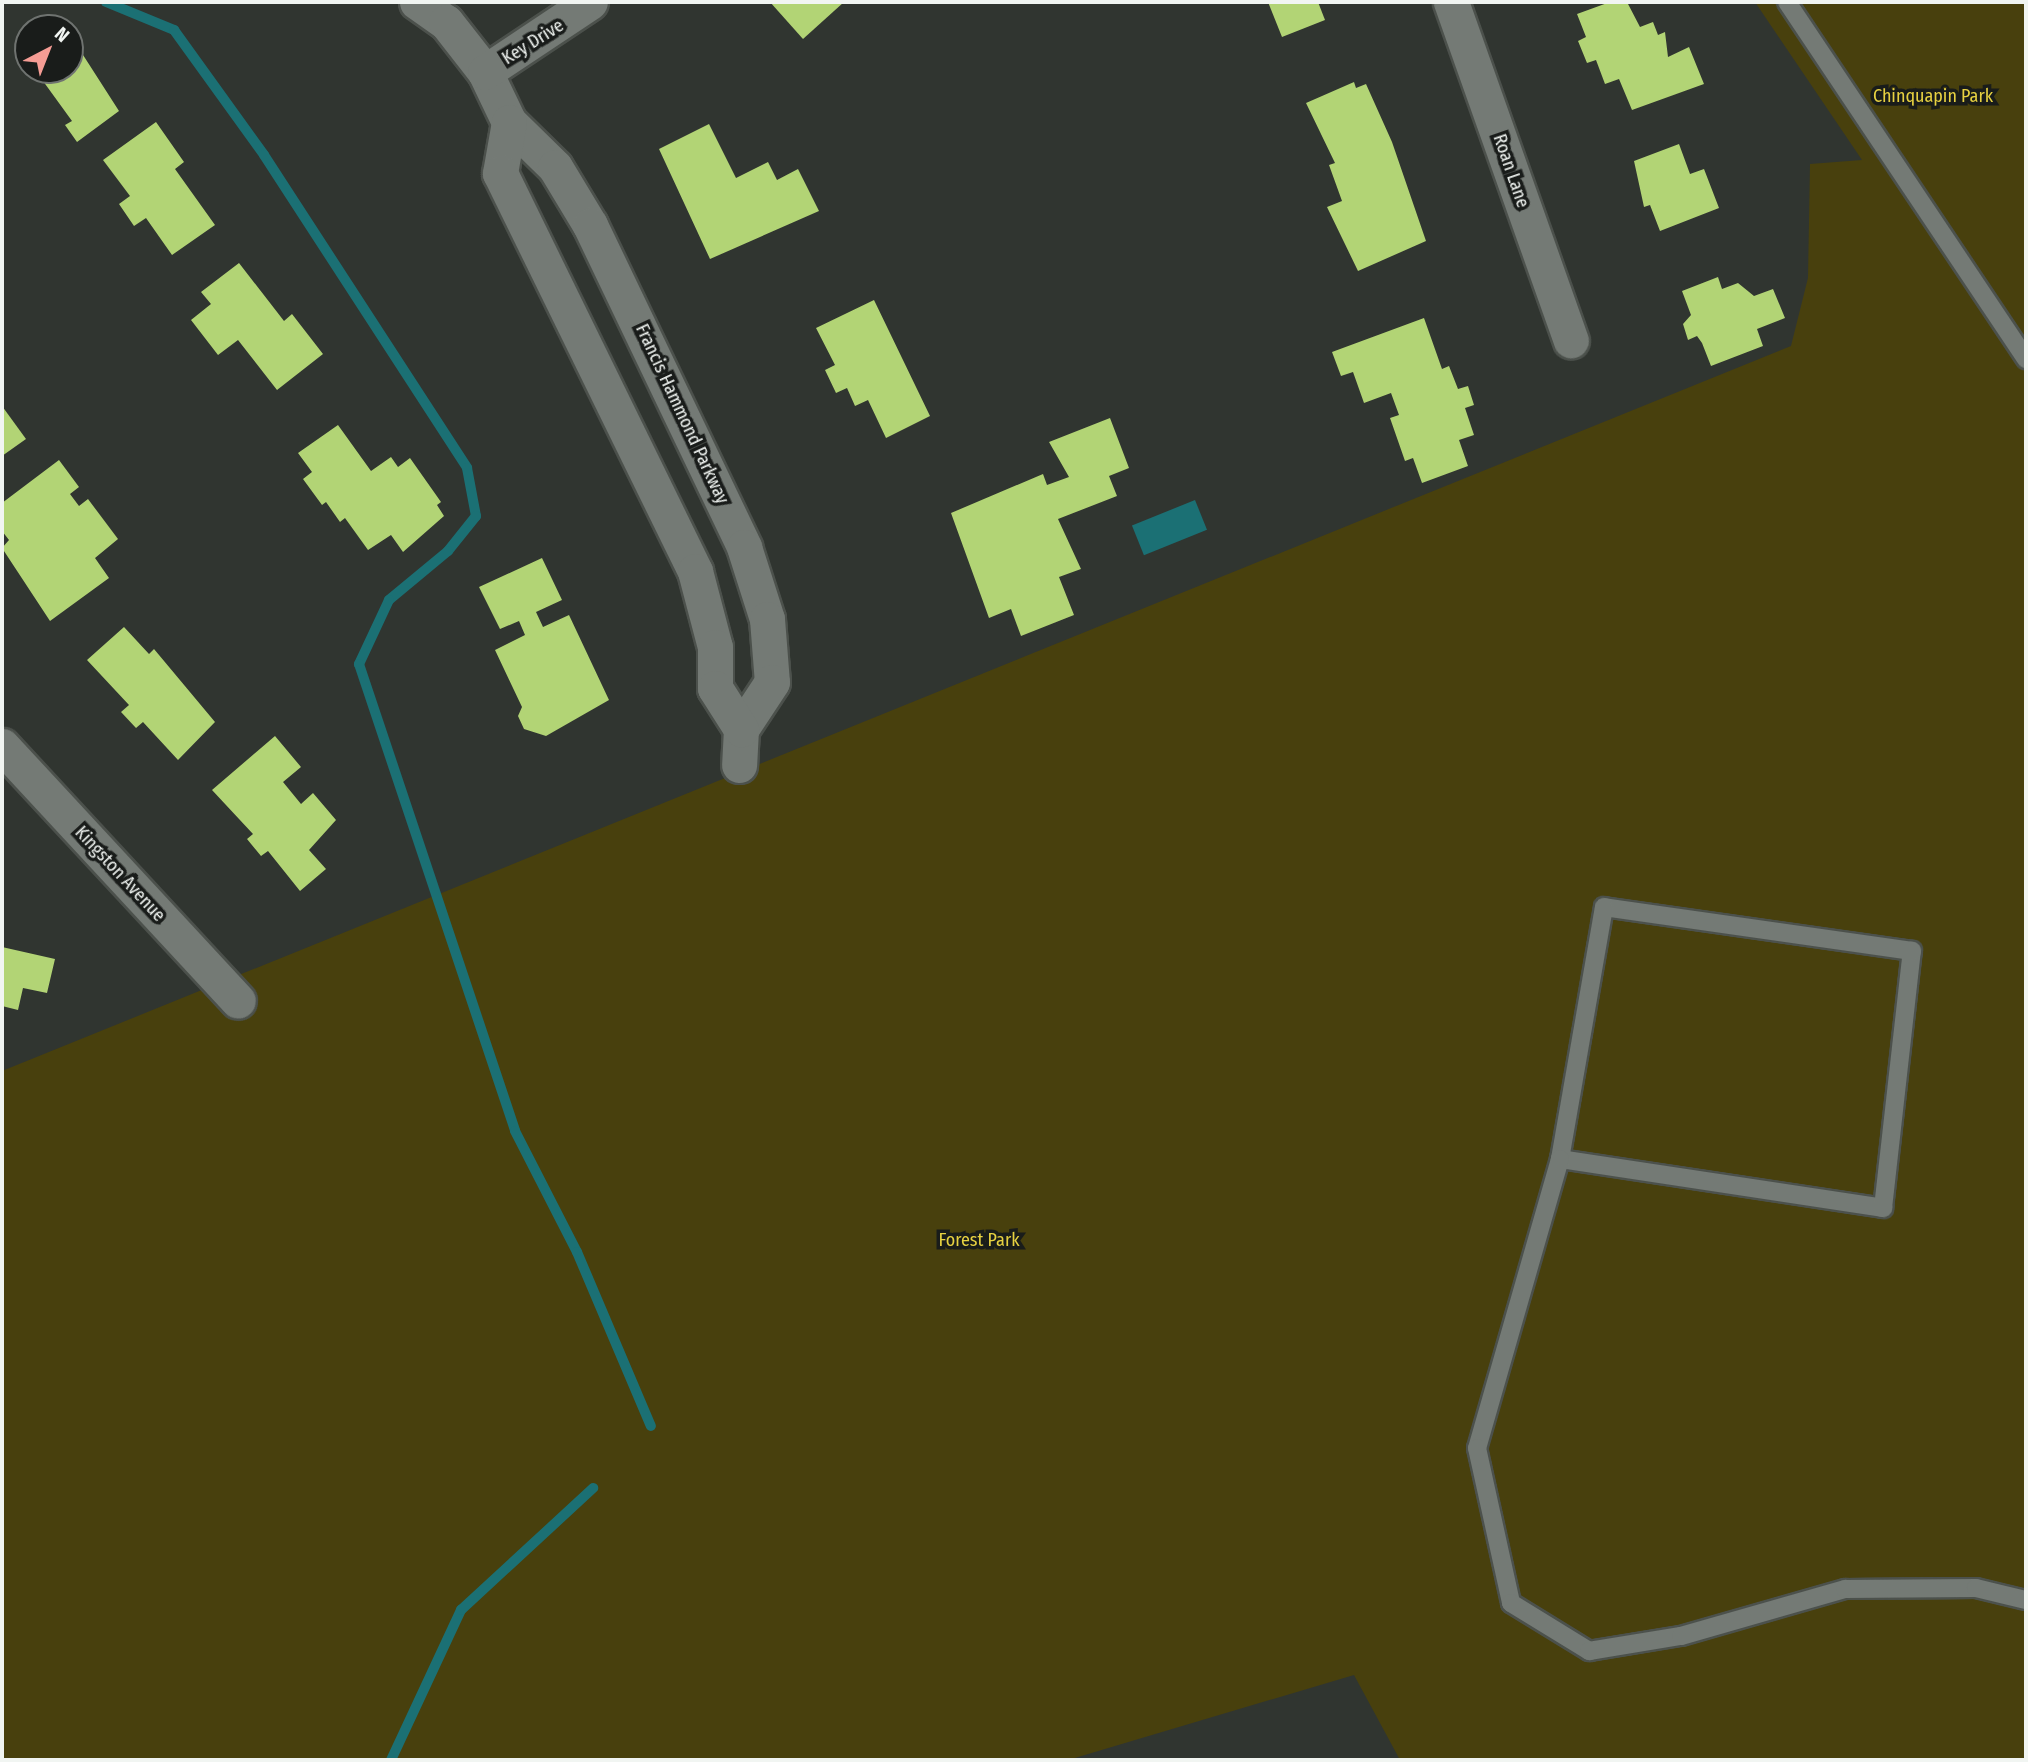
<!DOCTYPE html>
<html>
<head>
<meta charset="utf-8">
<style>
  body { margin:0 }
  #map { position:relative; width:2028px; height:1762px; overflow:hidden; background:#303530; font-family:"Fira Sans Condensed",sans-serif }
  div>[style] { position:absolute }
  .green>* { inset:0; background:#48400d }
  .water>* { inset:0; background:#1b7074; transform-origin:0 0 }
  .stream>* { height:10px; margin:-5px; padding:0 5px; transform-origin:5px; border-radius:5px; background:#1b7074 }
  .building>* { inset:0; background:#b2d475 }
  .roads { filter:drop-shadow(2px 0 #4c514c) drop-shadow(-2px 0 #4c514c) drop-shadow(0 2px #4c514c) drop-shadow(0 -2px #4c514c) }
  .service>* { height:18px; margin:-9px; padding:0 9px; transform-origin:9px; border-radius:9px; background:#747a75 }
  .minor>* { height:35px; margin:-17.5px; padding:0 17.5px; transform-origin:17.5px; border-radius:17.5px; background:#747a75 }
  span { translate:-50% -50%; white-space:nowrap; text-align:center; line-height:1.15; -webkit-text-stroke:7px #191c1a; paint-order:stroke }
  .street-label { font-size:18px; color:#f1f5f2 }
  .park-label { font-size:18px; color:#e7d141 }
  .frame { position:absolute; inset:0; border:4px solid #f1f5f2; pointer-events:none }
  .north { position:absolute; left:14px; top:14px; width:70px; height:70px; box-sizing:border-box; background:#191c1a; border:2px solid #6f7370; border-radius:50%; rotate:42deg; font-size:19px; font-weight:700; line-height:28px; text-align:center; color:#f1f5f2 }
  .north::after { content:''; display:block; margin:auto; width:24px; height:32px; background:#f59c94; clip-path:polygon(50% 0,100% 100%,50% 72%,0 100%) }
</style>
</head>
<body>
<div id="map">
  <div class="green">
    <i style="clip-path:polygon(1755px 2px,2026px 2px,2026px 1760px,1400px 1760px,1354px 1675px,1068px 1760px,2px 1760px,2px 1071px,1791px 346px,1808px 278px,1810px 164px,1862px 160px)"></i>
  </div>
  <div class="water">
    <i style="left:1195px;top:500px;width:32px;height:68px;rotate:68deg"></i>
  </div>
  <div class="stream">
    <i style="left:106px;top:2px;width:74px;rotate:22.4deg"></i>
    <i style="left:174px;top:30px;width:154px;rotate:54.2deg"></i>
    <i style="left:264px;top:155px;width:373px;rotate:57deg"></i>
    <i style="left:467px;top:468px;width:49px;rotate:79.4deg"></i>
    <i style="left:476px;top:516px;width:45px;rotate:128.7deg"></i>
    <i style="left:448px;top:551px;width:77px;rotate:140.3deg"></i>
    <i style="left:389px;top:600px;width:71px;rotate:115.1deg"></i>
    <i style="left:359px;top:664px;width:492px;rotate:71.5deg"></i>
    <i style="left:515px;top:1131px;width:136px;rotate:62.9deg"></i>
    <i style="left:577px;top:1252px;width:189px;rotate:67deg"></i>
    <i style="left:391px;top:1760px;width:166px;rotate:-65deg"></i>
    <i style="left:461px;top:1610px;width:180px;rotate:-42.7deg"></i>
  </div>
  <div class="building">
    <i style="clip-path:polygon(770px 2px,844px 2px,803px 39px)"></i>
    <i style="clip-path:polygon(1268px 2px,1318px 2px,1325px 20px,1282px 37px)"></i>
    <i style="clip-path:polygon(1610px 2px,1627px 2px,1640px 27px,1653px 22px,1658px 35px,1665px 32px,1668px 57px,1689px 47px,1704px 84px,1632px 110px,1619px 79px,1605px 84px,1596px 60px,1587px 63px,1578px 41px,1586px 37px,1577px 14px)"></i>
    <i style="clip-path:polygon(76px 44px,119px 111px,77px 142px,65px 125px,72px 121px,35px 70px,70px 70px)"></i>
    <i style="clip-path:polygon(1354px 82px,1356px 88px,1366px 84px,1392px 142px,1426px 241px,1358px 271px,1327px 207px,1342px 201px,1329px 165px,1335px 163px,1306px 103px)"></i>
    <i style="clip-path:polygon(156px 122px,184px 162px,175px 169px,215px 225px,172px 255px,146px 218px,134px 226px,119px 204px,130px 196px,103px 160px)"></i>
    <i style="clip-path:polygon(709px 124px,736px 178px,768px 162px,777px 180px,798px 169px,819px 211px,710px 259px,659px 149px)"></i>
    <i style="clip-path:polygon(1679px 144px,1690px 174px,1704px 169px,1719px 208px,1660px 231px,1650px 205px,1644px 207px,1634px 161px)"></i>
    <i style="clip-path:polygon(239px 263px,284px 321px,292px 314px,323px 354px,277px 390px,238px 340px,218px 355px,191px 320px,211px 304px,201px 292px)"></i>
    <i style="clip-path:polygon(1718px 277px,1722px 289px,1738px 283px,1754px 296px,1773px 289px,1785px 318px,1757px 329px,1763px 346px,1711px 366px,1702px 343px,1697px 336px,1688px 340px,1683px 324px,1691px 315px,1682px 291px)"></i>
    <i style="clip-path:polygon(874px 300px,930px 416px,886px 438px,868px 400px,855px 406px,847px 388px,836px 393px,825px 370px,835px 365px,816px 328px)"></i>
    <i style="clip-path:polygon(1424px 318px,1442px 369px,1449px 366px,1458px 389px,1468px 386px,1474px 405px,1465px 408px,1474px 435px,1459px 440px,1468px 466px,1422px 483px,1413px 458px,1405px 461px,1390px 418px,1399px 415px,1391px 393px,1364px 403px,1353px 372px,1341px 376px,1332px 352px)"></i>
    <i style="clip-path:polygon(2px 406px,26px 439px,2px 456px)"></i>
    <i style="clip-path:polygon(1110px 418px,1129px 468px,1109px 476px,1117px 496px,1058px 519px,1081px 569px,1059px 577px,1074px 615px,1021px 636px,1011px 609px,989px 618px,951px 513px,1043px 474px,1047px 485px,1069px 477px,1049px 442px)"></i>
    <i style="clip-path:polygon(338px 425px,371px 471px,391px 457px,398px 467px,410px 458px,441px 502px,437px 505px,444px 516px,403px 552px,391px 535px,368px 550px,345px 518px,340px 522px,326px 502px,322px 505px,303px 479px,312px 472px,298px 453px)"></i>
    <i style="clip-path:polygon(59px 460px,79px 487px,70px 494px,79px 506px,88px 499px,118px 539px,95px 558px,109px 578px,50px 621px,2px 548px,9px 540px,2px 531px,2px 503px)"></i>
    <i style="clip-path:polygon(542px 558px,562px 600px,536px 612px,543px 627px,569px 615px,609px 700px,546px 736px,524px 729px,518px 716px,522px 707px,495px 650px,525px 635px,519px 621px,500px 629px,479px 587px)"></i>
    <i style="clip-path:polygon(124px 627px,149px 654px,154px 649px,215px 722px,178px 760px,143px 722px,136px 728px,121px 712px,129px 705px,87px 660px)"></i>
    <i style="clip-path:polygon(275px 736px,301px 767px,283px 782px,301px 804px,313px 793px,336px 820px,309px 850px,326px 869px,300px 891px,268px 851px,261px 856px,247px 839px,253px 834px,212px 790px)"></i>
    <i style="clip-path:polygon(2px 947px,55px 959px,47px 993px,23px 988px,18px 1010px,2px 1006px)"></i>
  </div>
  <div class="roads">
    <div class="service">
      <i style="left:1787px;top:2px;width:430px;rotate:56.2deg"></i>
      <i style="left:1560px;top:1159px;width:327px;rotate:8.6deg"></i>
      <i style="left:1883px;top:1208px;width:259px;rotate:-83.6deg"></i>
      <i style="left:1912px;top:951px;width:311px;rotate:-171.9deg"></i>
      <i style="left:1604px;top:907px;width:256px;rotate:99.9deg"></i>
      <i style="left:1560px;top:1159px;width:301px;rotate:106deg"></i>
      <i style="left:1477px;top:1448px;width:159px;rotate:77.6deg"></i>
      <i style="left:1511px;top:1603px;width:92px;rotate:31.6deg"></i>
      <i style="left:1589px;top:1651px;width:93px;rotate:-9.3deg"></i>
      <i style="left:1681px;top:1636px;width:171px;rotate:-16deg"></i>
      <i style="left:1845px;top:1589px;width:131px;rotate:-0.4deg"></i>
      <i style="left:1976px;top:1588px;width:51px;rotate:13.5deg"></i>
    </div>
    <div class="minor">
      <i style="left:417px;top:2px;width:35px;rotate:35deg"></i>
      <i style="left:446px;top:22px;width:63px;rotate:52deg"></i>
      <i style="left:485px;top:72px;width:55px;rotate:64.4deg"></i>
      <i style="left:509px;top:122px;width:64px;rotate:44.4deg"></i>
      <i style="left:555px;top:167px;width:68px;rotate:58.9deg"></i>
      <i style="left:590px;top:225px;width:357px;rotate:64.4deg"></i>
      <i style="left:744px;top:547px;width:76px;rotate:72.3deg"></i>
      <i style="left:767px;top:619px;width:63px;rotate:85.5deg"></i>
      <i style="left:772px;top:682px;width:56px;rotate:123.4deg"></i>
      <i style="left:741px;top:729px;width:36px;rotate:93deg"></i>
      <i style="left:1451px;top:2px;width:359px;rotate:70.5deg"></i>
      <i style="left:485px;top:72px;width:126px;rotate:-33.7deg"></i>
      <i style="left:509px;top:122px;width:52px;rotate:100deg"></i>
      <i style="left:500px;top:173px;width:443px;rotate:63.9deg"></i>
      <i style="left:695px;top:571px;width:79px;rotate:75.3deg"></i>
      <i style="left:715px;top:647px;width:41px;rotate:90deg"></i>
      <i style="left:715px;top:688px;width:49px;rotate:57.6deg"></i>
      <i style="left:2px;top:746px;width:347px;rotate:47.2deg"></i>
    </div>
  </div>
  <div class="street-label">
    <span style="left:533px;top:42px;rotate:-32deg">Key Drive</span>
    <span style="left:1511px;top:171px;rotate:71deg">Roan Lane</span>
    <span style="left:682px;top:414px;rotate:65deg">Francis Hammond Parkway</span>
    <span style="left:120px;top:874px;rotate:47deg">Kingston Avenue</span>
  </div>
  <div class="park-label">
    <span style="left:1933px;top:96px">Chinquapin Park</span>
    <span style="left:979px;top:1240px">Forest Park</span>
  </div>
  <div class="frame"></div>
  <div class="north">N</div>
</div>
</body>
</html>
